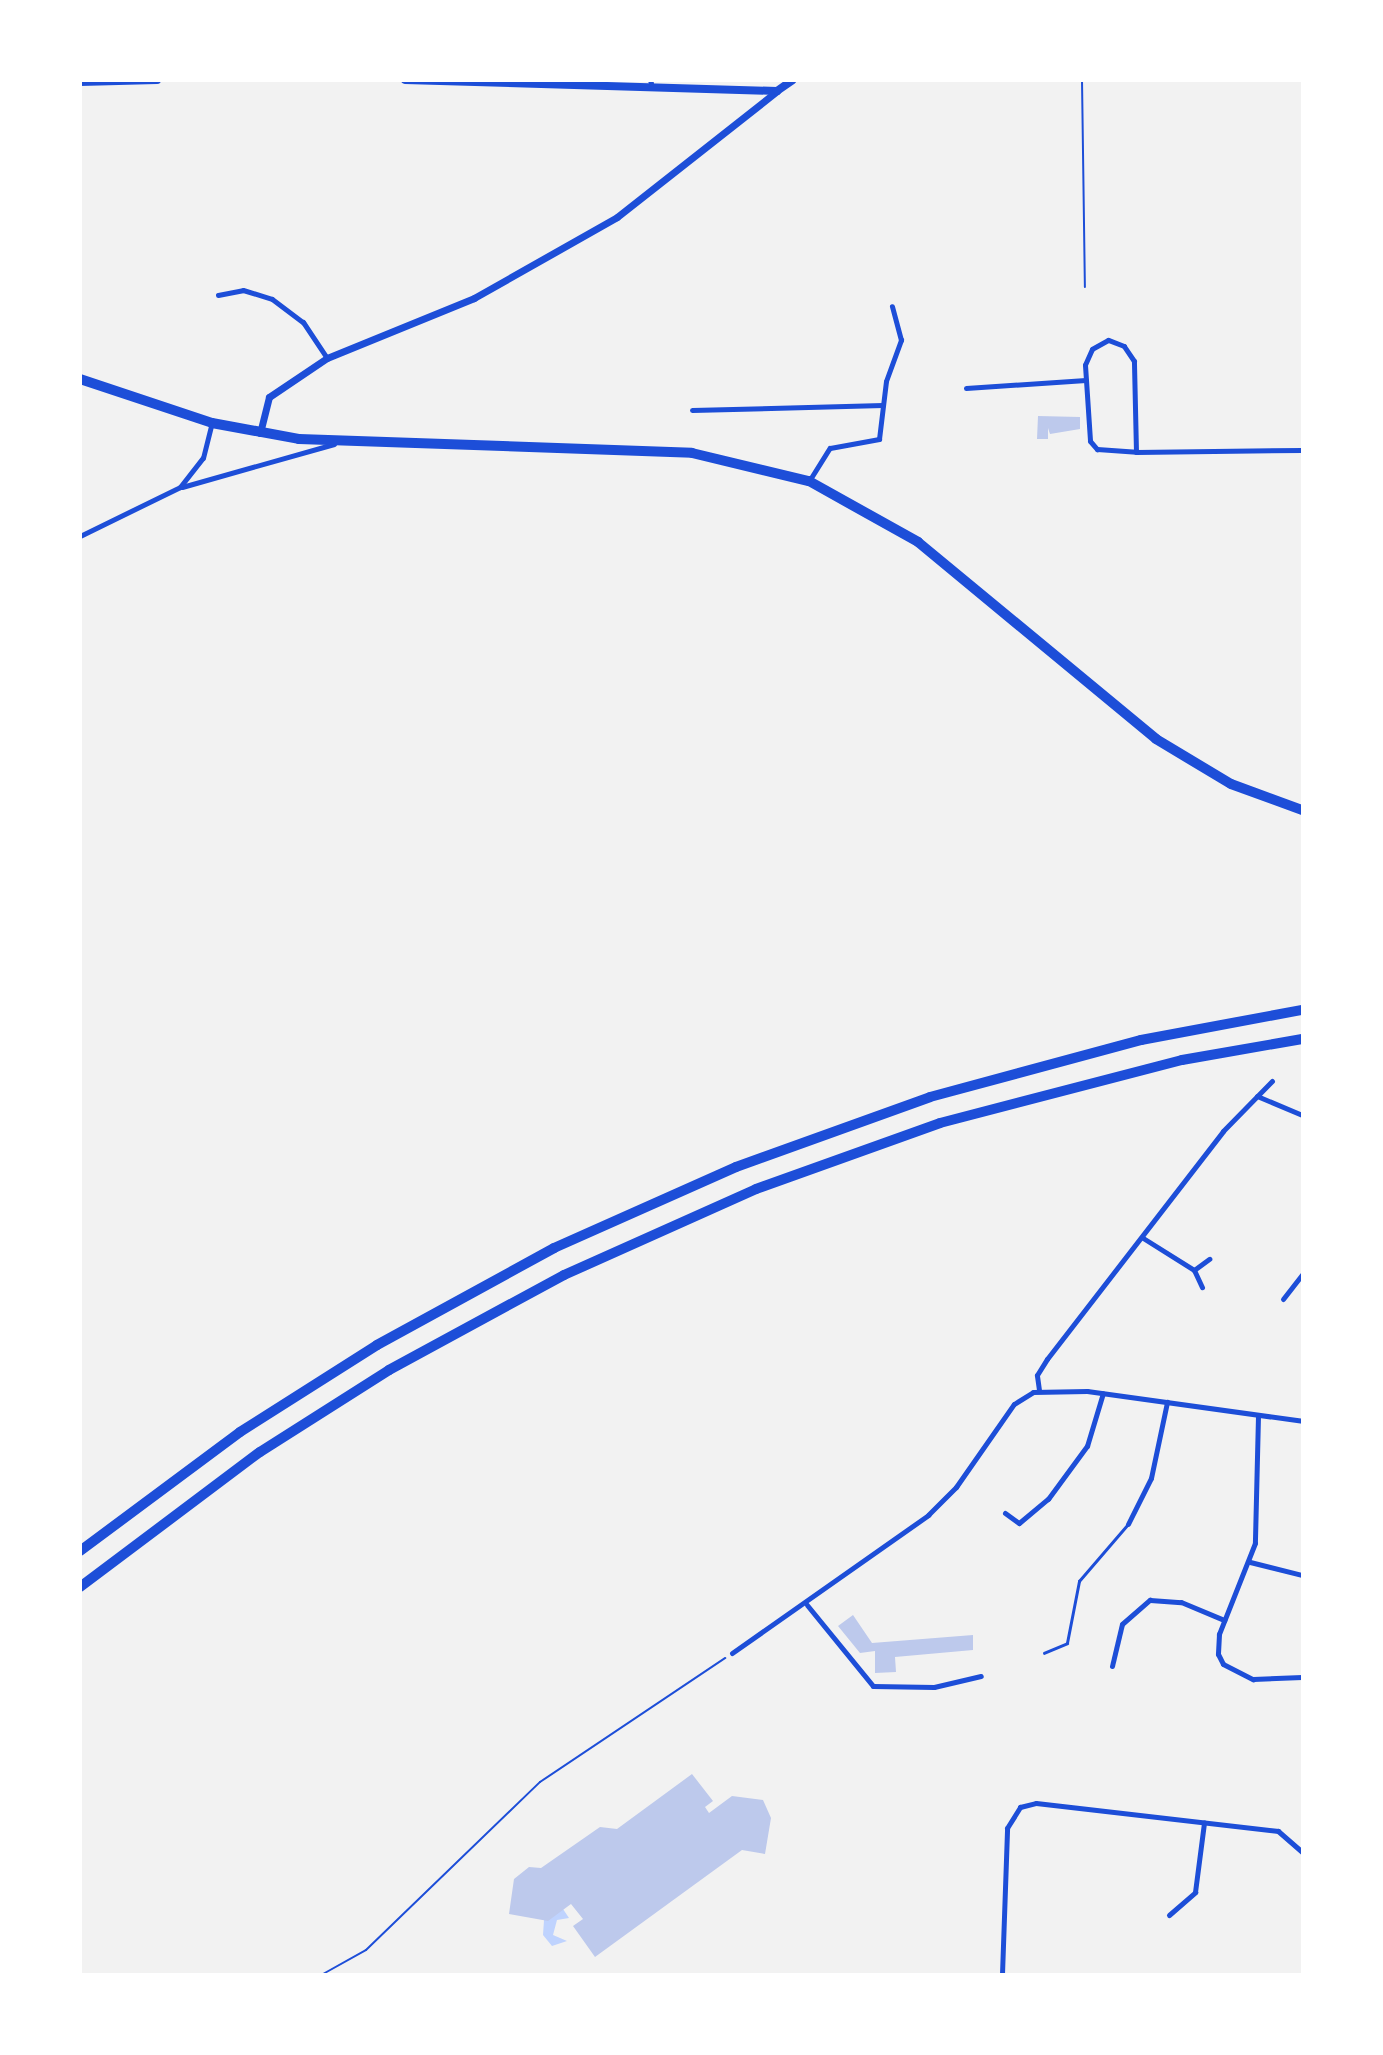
<!DOCTYPE html>
<html>
<head>
<meta charset="utf-8">
<style>
  body { margin:0 }
  #map { position:relative; width:1383px; height:2055px; overflow:hidden; background:#f2f2f2; font-family:Arial,sans-serif }
  div>[style] { position:absolute }
  .water>* { inset:0; background:#bfd3fe }
  .building>* { inset:0; background:#bdc9ec }
  .path>* { height:2px; margin:-1px; padding:0 1px; transform-origin:1px; border-radius:1px; background:#1d4ed8 }
  .service>* { height:2.5px; margin:-1.25px; padding:0 1.25px; transform-origin:1.25px; border-radius:1.25px; background:#1d4ed8 }
  .minor>* { height:5px; margin:-2.5px; padding:0 2.5px; transform-origin:2.5px; border-radius:2.5px; background:#1d4ed8 }
  .tertiary>* { height:7px; margin:-3.5px; padding:0 3.5px; transform-origin:3.5px; border-radius:3.5px; background:#1d4ed8 }
  .secondary>* { height:8px; margin:-4px; padding:0 4px; transform-origin:4px; border-radius:4px; background:#1d4ed8 }
  .trunk>* { height:10px; margin:-5px; padding:0 5px; transform-origin:5px; border-radius:5px; background:#1d4ed8 }
  .motorway>* { height:10px; margin:-5px; padding:0 5px; transform-origin:5px; border-radius:5px; background:#1d4ed8 }
  span { translate:-50% -50%; white-space:nowrap; text-align:center; line-height:1.15; -webkit-text-stroke:6px #fff; paint-order:stroke }
  .frame { position:absolute; inset:0; border:82px solid #fff; pointer-events:none }
</style>
</head>
<body>
<div id="map">
  <div class="water">
    <i style="clip-path:polygon(563px 1909px,569px 1918px,557px 1920px,553px 1935px,567px 1941px,552px 1946px,543px 1935px,544px 1920px)"></i>
  </div>
  <div class="building">
    <i style="clip-path:polygon(1038px 416px,1080px 417px,1080px 429px,1050px 434px,1048px 428px,1048px 439px,1037px 439px)"></i>
    <i style="clip-path:polygon(853px 1615px,872px 1643px,973px 1635px,973px 1650px,895px 1657px,896px 1672px,875px 1673px,875px 1651px,860px 1653px,838px 1626px)"></i>
    <i style="clip-path:polygon(692px 1774px,713px 1801px,705px 1807px,709px 1813px,732px 1796px,763px 1800px,771px 1818px,765px 1854px,742px 1850px,595px 1957px,573px 1926px,583px 1919px,571px 1904px,548px 1921px,509px 1914px,514px 1879px,529px 1867px,541px 1868px,600px 1827px,617px 1829px)"></i>
  </div>
  <div class="path">
    <i style="left:1082px;top:80px;width:207px;rotate:89.2deg"></i>
    <i style="left:323px;top:1974px;width:49px;rotate:-29.2deg"></i>
    <i style="left:366px;top:1950px;width:242px;rotate:-44deg"></i>
    <i style="left:540px;top:1782px;width:223px;rotate:-33.8deg"></i>
  </div>
  <div class="service">
    <i style="left:1044px;top:1653px;width:25px;rotate:-23deg"></i>
    <i style="left:1067px;top:1643px;width:63px;rotate:-79deg"></i>
    <i style="left:1079px;top:1581px;width:75px;rotate:-49.3deg"></i>
  </div>
  <div class="minor">
    <i style="left:650px;top:80px;width:3px;rotate:72deg"></i>
    <i style="left:218px;top:295px;width:25px;rotate:-11deg"></i>
    <i style="left:243px;top:290px;width:30px;rotate:17deg"></i>
    <i style="left:272px;top:299px;width:39px;rotate:37deg"></i>
    <i style="left:303px;top:322px;width:43px;rotate:56.3deg"></i>
    <i style="left:966px;top:388px;width:120px;rotate:-3.8deg"></i>
    <i style="left:692px;top:410px;width:191px;rotate:-1.5deg"></i>
    <i style="left:1136px;top:452px;width:91px;rotate:-91.3deg"></i>
    <i style="left:1134px;top:361px;width:18px;rotate:-124deg"></i>
    <i style="left:1124px;top:346px;width:17px;rotate:-159deg"></i>
    <i style="left:1108px;top:340px;width:18px;rotate:151deg"></i>
    <i style="left:1092px;top:349px;width:17px;rotate:114deg"></i>
    <i style="left:1085px;top:365px;width:76px;rotate:86.2deg"></i>
    <i style="left:1090px;top:441px;width:11px;rotate:49deg"></i>
    <i style="left:1097px;top:449px;width:39px;rotate:4deg"></i>
    <i style="left:1136px;top:452px;width:166px;rotate:-0.7deg"></i>
    <i style="left:809px;top:481px;width:39px;rotate:-58deg"></i>
    <i style="left:830px;top:448px;width:50px;rotate:-10.4deg"></i>
    <i style="left:879px;top:439px;width:58px;rotate:-83.1deg"></i>
    <i style="left:886px;top:381px;width:44px;rotate:-69.9deg"></i>
    <i style="left:901px;top:340px;width:35px;rotate:-105deg"></i>
    <i style="left:182px;top:487px;width:158px;rotate:-15.8deg"></i>
    <i style="left:80px;top:536px;width:111px;rotate:-26.1deg"></i>
    <i style="left:180px;top:487px;width:37px;rotate:-52deg"></i>
    <i style="left:203px;top:458px;width:36px;rotate:-76deg"></i>
    <i style="left:1257px;top:1096px;width:49px;rotate:22.9deg"></i>
    <i style="left:1143px;top:1238px;width:60px;rotate:32.1deg"></i>
    <i style="left:1194px;top:1270px;width:19px;rotate:65deg"></i>
    <i style="left:1194px;top:1270px;width:19px;rotate:-36deg"></i>
    <i style="left:1283px;top:1299px;width:31px;rotate:-52deg"></i>
    <i style="left:1039px;top:1390px;width:15px;rotate:-98deg"></i>
    <i style="left:1037px;top:1375px;width:19px;rotate:-58deg"></i>
    <i style="left:1047px;top:1359px;width:288px;rotate:-52.3deg"></i>
    <i style="left:1223px;top:1131px;width:70px;rotate:-45.6deg"></i>
    <i style="left:1258px;top:1416px;width:127px;rotate:91.4deg"></i>
    <i style="left:1255px;top:1543px;width:98px;rotate:111.6deg"></i>
    <i style="left:1219px;top:1634px;width:20px;rotate:93deg"></i>
    <i style="left:1218px;top:1654px;width:11px;rotate:63deg"></i>
    <i style="left:1223px;top:1664px;width:34px;rotate:27deg"></i>
    <i style="left:1253px;top:1679px;width:49px;rotate:-2.3deg"></i>
    <i style="left:1005px;top:1513px;width:17px;rotate:36deg"></i>
    <i style="left:1019px;top:1523px;width:38px;rotate:-40deg"></i>
    <i style="left:1048px;top:1499px;width:66px;rotate:-53.7deg"></i>
    <i style="left:1087px;top:1446px;width:55px;rotate:-73.2deg"></i>
    <i style="left:1128px;top:1524px;width:51px;rotate:-63.4deg"></i>
    <i style="left:1151px;top:1478px;width:78px;rotate:-78.1deg"></i>
    <i style="left:1250px;top:1562px;width:54px;rotate:14deg"></i>
    <i style="left:807px;top:1605px;width:104px;rotate:50.8deg"></i>
    <i style="left:873px;top:1686px;width:61px;rotate:0.9deg"></i>
    <i style="left:934px;top:1687px;width:48px;rotate:-13.2deg"></i>
    <i style="left:732px;top:1653px;width:240px;rotate:-35.1deg"></i>
    <i style="left:928px;top:1515px;width:40px;rotate:-45deg"></i>
    <i style="left:956px;top:1487px;width:101px;rotate:-55.1deg"></i>
    <i style="left:1014px;top:1404px;width:22px;rotate:-32deg"></i>
    <i style="left:1033px;top:1392px;width:54px;rotate:-1.1deg"></i>
    <i style="left:1087px;top:1391px;width:217px;rotate:7.9deg"></i>
    <i style="left:1112px;top:1666px;width:43px;rotate:-76.6deg"></i>
    <i style="left:1122px;top:1624px;width:37px;rotate:-41deg"></i>
    <i style="left:1150px;top:1600px;width:31px;rotate:4deg"></i>
    <i style="left:1181px;top:1602px;width:47px;rotate:22.7deg"></i>
    <i style="left:1169px;top:1915px;width:35px;rotate:-41deg"></i>
    <i style="left:1195px;top:1892px;width:70px;rotate:-82.6deg"></i>
    <i style="left:1002px;top:1974px;width:146px;rotate:-88deg"></i>
    <i style="left:1007px;top:1828px;width:25px;rotate:-58deg"></i>
    <i style="left:1020px;top:1807px;width:16px;rotate:-14deg"></i>
    <i style="left:1036px;top:1803px;width:244px;rotate:6.6deg"></i>
    <i style="left:1278px;top:1831px;width:32px;rotate:41deg"></i>
  </div>
  <div class="tertiary">
    <i style="left:260px;top:433px;width:37px;rotate:-76deg"></i>
    <i style="left:269px;top:397px;width:70px;rotate:-33.9deg"></i>
    <i style="left:327px;top:358px;width:159px;rotate:-22.2deg"></i>
    <i style="left:474px;top:298px;width:164px;rotate:-29.5deg"></i>
    <i style="left:617px;top:217px;width:204px;rotate:-38.2deg"></i>
  </div>
  <div class="secondary">
    <i style="left:405px;top:80px;width:372px;rotate:1.7deg"></i>
    <i style="left:777px;top:91px;width:19px;rotate:-35deg"></i>
    <i style="left:80px;top:82px;width:77px;rotate:-1.5deg"></i>
  </div>
  <div class="trunk">
    <i style="left:80px;top:379px;width:139px;rotate:18.4deg"></i>
    <i style="left:212px;top:423px;width:88px;rotate:10.4deg"></i>
    <i style="left:299px;top:439px;width:393px;rotate:2deg"></i>
    <i style="left:692px;top:453px;width:120px;rotate:13.5deg"></i>
    <i style="left:809px;top:481px;width:125px;rotate:29.2deg"></i>
    <i style="left:918px;top:542px;width:309px;rotate:39.6deg"></i>
    <i style="left:1156px;top:739px;width:87px;rotate:31deg"></i>
    <i style="left:1231px;top:784px;width:76px;rotate:20.1deg"></i>
  </div>
  <div class="motorway">
    <i style="left:80px;top:1551px;width:199px;rotate:-36.6deg"></i>
    <i style="left:240px;top:1432px;width:162px;rotate:-32.4deg"></i>
    <i style="left:377px;top:1345px;width:202px;rotate:-28.7deg"></i>
    <i style="left:554px;top:1248px;width:199px;rotate:-24deg"></i>
    <i style="left:736px;top:1167px;width:206px;rotate:-19.8deg"></i>
    <i style="left:930px;top:1097px;width:219px;rotate:-15.1deg"></i>
    <i style="left:1141px;top:1040px;width:164px;rotate:-10.6deg"></i>
    <i style="left:80px;top:1587px;width:225px;rotate:-36.9deg"></i>
    <i style="left:260px;top:1452px;width:153px;rotate:-32.4deg"></i>
    <i style="left:389px;top:1370px;width:199px;rotate:-28.5deg"></i>
    <i style="left:564px;top:1275px;width:210px;rotate:-24.1deg"></i>
    <i style="left:756px;top:1189px;width:195px;rotate:-19.7deg"></i>
    <i style="left:940px;top:1123px;width:250px;rotate:-14.6deg"></i>
    <i style="left:1182px;top:1060px;width:122px;rotate:-9.9deg"></i>
  </div>
  <div class="frame"></div>
</div>
</body>
</html>
